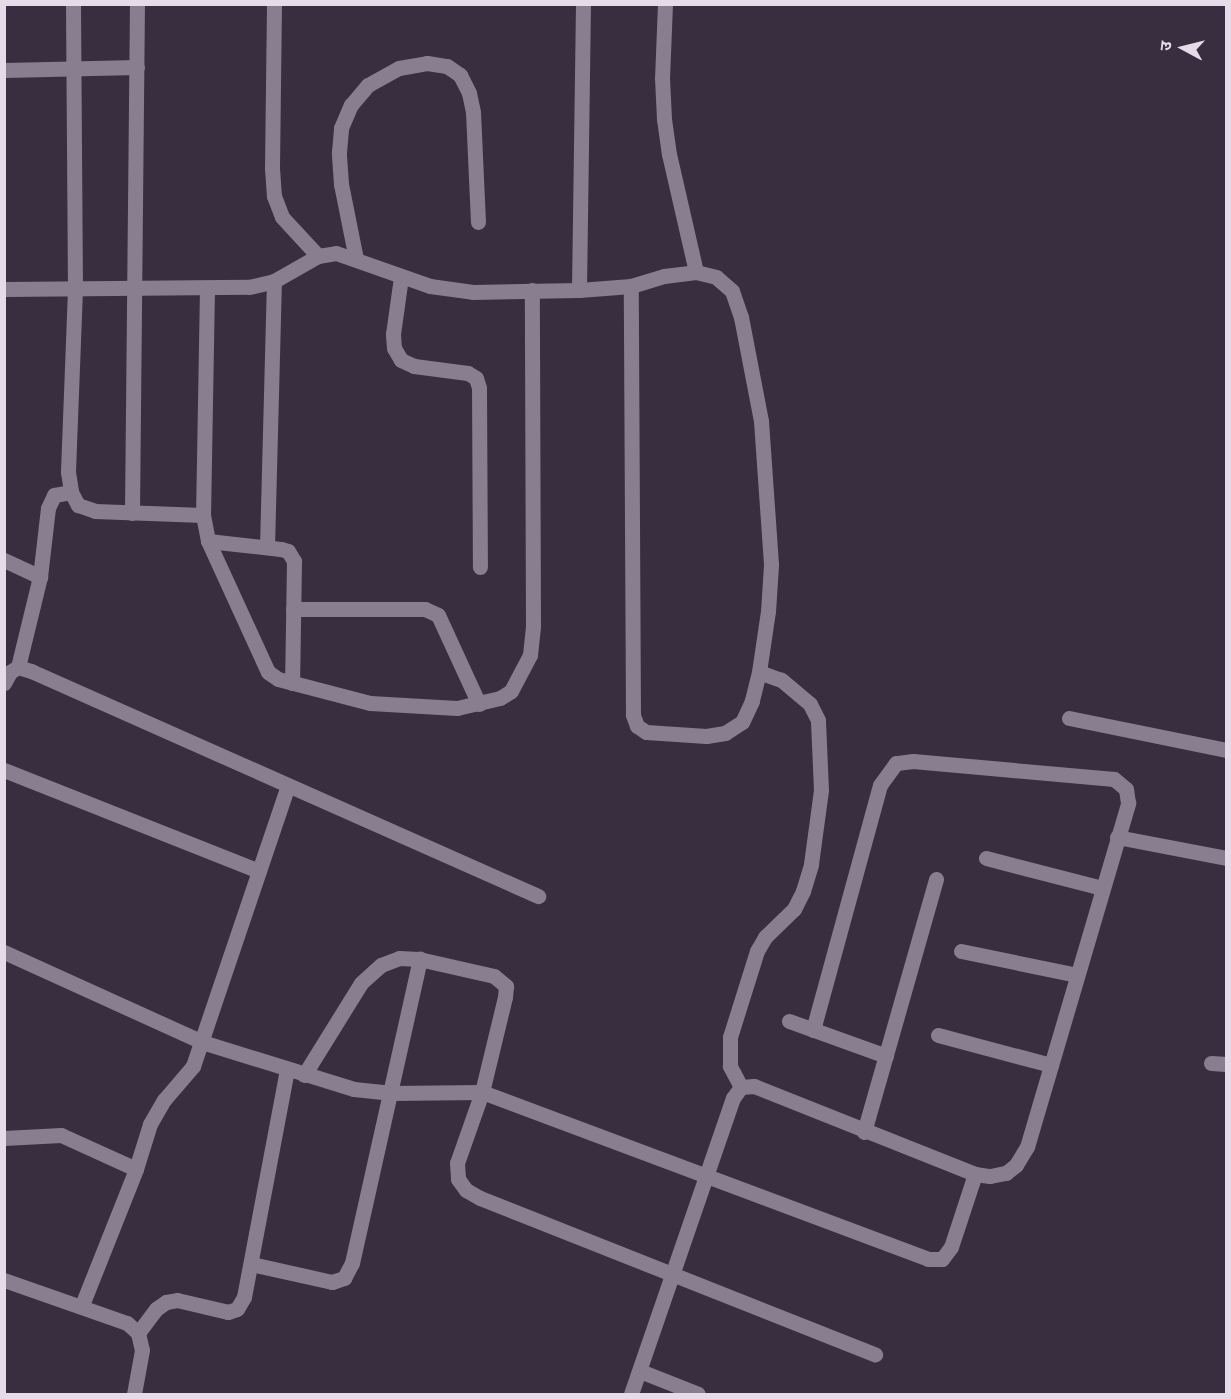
<!DOCTYPE html>
<html>
<head>
<meta charset="utf-8">
<style>
  body { margin:0 }
  #map { position:relative; width:1231px; height:1399px; overflow:hidden; background:#392e40; font-family:"IBM Plex Sans","Noto Sans Devanagari",sans-serif }
  div>[style] { position:absolute }
  .minor>* { height:15px; margin:-7.5px; padding:0 7.5px; transform-origin:7.5px; border-radius:7.5px; background:#897e90 }
  span { translate:-50% -50%; white-space:nowrap; text-align:center; line-height:1.15; -webkit-text-stroke:6px #392e40; paint-order:stroke }
  .frame { position:absolute; inset:0; border:6px solid #e4dde9; pointer-events:none }
  .north { position:absolute; left:1153px; top:18px; width:60px; height:60px; -webkit-text-stroke:4px #392e40; paint-order:stroke; rotate:277deg; font-size:16px; font-weight:700; line-height:24px; text-align:center; color:#e4dde9 }
  .north::after { content:''; display:block; margin:auto; width:21px; height:27px; background:#e4dde9; clip-path:polygon(50% 0,100% 100%,50% 72%,0 100%) }
</style>
</head>
<body>
<div id="map">
  <div class="minor">
    <i style="left:73px;top:4px;width:285px;rotate:89.6deg"></i>
    <i style="left:75px;top:289px;width:183px;rotate:92.2deg"></i>
    <i style="left:68px;top:472px;width:20px;rotate:81deg"></i>
    <i style="left:71px;top:492px;width:15px;rotate:62deg"></i>
    <i style="left:78px;top:505px;width:18px;rotate:19deg"></i>
    <i style="left:95px;top:511px;width:108px;rotate:2.1deg"></i>
    <i style="left:274px;top:4px;width:164px;rotate:90.7deg"></i>
    <i style="left:272px;top:168px;width:28px;rotate:86deg"></i>
    <i style="left:274px;top:196px;width:22px;rotate:69deg"></i>
    <i style="left:282px;top:217px;width:53px;rotate:47.3deg"></i>
    <i style="left:665px;top:4px;width:74px;rotate:92.3deg"></i>
    <i style="left:662px;top:78px;width:41px;rotate:87.2deg"></i>
    <i style="left:664px;top:119px;width:35px;rotate:82deg"></i>
    <i style="left:669px;top:154px;width:121px;rotate:77.1deg"></i>
    <i style="left:4px;top:70px;width:133px;rotate:-1.3deg"></i>
    <i style="left:356px;top:259px;width:76px;rotate:-101.3deg"></i>
    <i style="left:341px;top:184px;width:32px;rotate:-94deg"></i>
    <i style="left:339px;top:152px;width:24px;rotate:-85deg"></i>
    <i style="left:341px;top:128px;width:25px;rotate:-67deg"></i>
    <i style="left:351px;top:105px;width:26px;rotate:-50deg"></i>
    <i style="left:368px;top:85px;width:35px;rotate:-29deg"></i>
    <i style="left:399px;top:68px;width:28px;rotate:-10deg"></i>
    <i style="left:427px;top:63px;width:20px;rotate:9deg"></i>
    <i style="left:447px;top:66px;width:16px;rotate:35deg"></i>
    <i style="left:460px;top:75px;width:20px;rotate:63deg"></i>
    <i style="left:469px;top:93px;width:19px;rotate:78deg"></i>
    <i style="left:473px;top:112px;width:110px;rotate:87.4deg"></i>
    <i style="left:401px;top:277px;width:58px;rotate:98deg"></i>
    <i style="left:393px;top:334px;width:14px;rotate:86deg"></i>
    <i style="left:394px;top:348px;width:14px;rotate:60deg"></i>
    <i style="left:401px;top:360px;width:14px;rotate:25deg"></i>
    <i style="left:414px;top:366px;width:54px;rotate:7.4deg"></i>
    <i style="left:468px;top:373px;width:9px;rotate:32deg"></i>
    <i style="left:476px;top:378px;width:10px;rotate:73deg"></i>
    <i style="left:479px;top:388px;width:179px;rotate:89.7deg"></i>
    <i style="left:207px;top:288px;width:227px;rotate:91deg"></i>
    <i style="left:203px;top:515px;width:26px;rotate:79deg"></i>
    <i style="left:208px;top:541px;width:144px;rotate:65.4deg"></i>
    <i style="left:268px;top:672px;width:12px;rotate:35deg"></i>
    <i style="left:278px;top:679px;width:95px;rotate:14.6deg"></i>
    <i style="left:370px;top:703px;width:87px;rotate:3.3deg"></i>
    <i style="left:457px;top:708px;width:44px;rotate:-13.1deg"></i>
    <i style="left:500px;top:698px;width:13px;rotate:-32deg"></i>
    <i style="left:511px;top:691px;width:41px;rotate:-62.2deg"></i>
    <i style="left:530px;top:655px;width:29px;rotate:-84deg"></i>
    <i style="left:533px;top:626px;width:336px;rotate:-90.2deg"></i>
    <i style="left:4px;top:289px;width:245px;rotate:-0.5deg"></i>
    <i style="left:249px;top:287px;width:26px;rotate:-13deg"></i>
    <i style="left:274px;top:281px;width:51px;rotate:-29.6deg"></i>
    <i style="left:318px;top:256px;width:18px;rotate:-9deg"></i>
    <i style="left:336px;top:253px;width:100px;rotate:19.3deg"></i>
    <i style="left:430px;top:286px;width:43px;rotate:7.9deg"></i>
    <i style="left:473px;top:292px;width:106px;rotate:-1.1deg"></i>
    <i style="left:579px;top:290px;width:52px;rotate:-4.4deg"></i>
    <i style="left:631px;top:286px;width:34px;rotate:-17deg"></i>
    <i style="left:664px;top:276px;width:32px;rotate:-7deg"></i>
    <i style="left:696px;top:272px;width:21px;rotate:14deg"></i>
    <i style="left:716px;top:277px;width:21px;rotate:41deg"></i>
    <i style="left:732px;top:291px;width:28px;rotate:71deg"></i>
    <i style="left:741px;top:317px;width:106px;rotate:79.1deg"></i>
    <i style="left:761px;top:421px;width:144px;rotate:86deg"></i>
    <i style="left:771px;top:565px;width:46px;rotate:93.7deg"></i>
    <i style="left:768px;top:611px;width:62px;rotate:98.4deg"></i>
    <i style="left:759px;top:672px;width:30px;rotate:104deg"></i>
    <i style="left:752px;top:701px;width:23px;rotate:115deg"></i>
    <i style="left:742px;top:722px;width:20px;rotate:147deg"></i>
    <i style="left:725px;top:733px;width:19px;rotate:171deg"></i>
    <i style="left:706px;top:736px;width:60px;rotate:-176.2deg"></i>
    <i style="left:646px;top:732px;width:11px;rotate:-146deg"></i>
    <i style="left:637px;top:726px;width:12px;rotate:-110deg"></i>
    <i style="left:633px;top:715px;width:429px;rotate:-90.3deg"></i>
    <i style="left:579px;top:290px;width:286px;rotate:-89.2deg"></i>
    <i style="left:132px;top:513px;width:509px;rotate:-89.44deg"></i>
    <i style="left:208px;top:541px;width:73px;rotate:6.3deg"></i>
    <i style="left:281px;top:549px;width:7px;rotate:16deg"></i>
    <i style="left:288px;top:551px;width:12px;rotate:59deg"></i>
    <i style="left:294px;top:561px;width:122px;rotate:90.9deg"></i>
    <i style="left:267px;top:547px;width:266px;rotate:-88.5deg"></i>
    <i style="left:4px;top:560px;width:40px;rotate:25deg"></i>
    <i style="left:293px;top:609px;width:132px"></i>
    <i style="left:425px;top:609px;width:14px;rotate:25deg"></i>
    <i style="left:438px;top:615px;width:98px;rotate:65.3deg"></i>
    <i style="left:18px;top:667px;width:93px;rotate:-76.3deg"></i>
    <i style="left:40px;top:577px;width:69px;rotate:-83.4deg"></i>
    <i style="left:48px;top:508px;width:14px;rotate:-65deg"></i>
    <i style="left:54px;top:495px;width:17px;rotate:-10deg"></i>
    <i style="left:4px;top:683px;width:13px;rotate:-61deg"></i>
    <i style="left:10px;top:672px;width:9px;rotate:-32deg"></i>
    <i style="left:18px;top:667px;width:14px;rotate:17deg"></i>
    <i style="left:31px;top:671px;width:555px;rotate:23.93deg"></i>
    <i style="left:1069px;top:718px;width:160px;rotate:11.5deg"></i>
    <i style="left:4px;top:770px;width:274px;rotate:21.6deg"></i>
    <i style="left:1117px;top:837px;width:111px;rotate:10.9deg"></i>
    <i style="left:986px;top:858px;width:120px;rotate:14.5deg"></i>
    <i style="left:961px;top:951px;width:118px;rotate:11.7deg"></i>
    <i style="left:4px;top:952px;width:217px;rotate:24.4deg"></i>
    <i style="left:202px;top:1042px;width:159px;rotate:17.2deg"></i>
    <i style="left:354px;top:1089px;width:36px;rotate:6deg"></i>
    <i style="left:390px;top:1093px;width:92px;rotate:-0.6deg"></i>
    <i style="left:482px;top:1092px;width:476px;rotate:20.5deg"></i>
    <i style="left:928px;top:1259px;width:14px"></i>
    <i style="left:942px;top:1259px;width:15px;rotate:-53deg"></i>
    <i style="left:951px;top:1247px;width:77px;rotate:-71.8deg"></i>
    <i style="left:789px;top:1021px;width:103px;rotate:19.8deg"></i>
    <i style="left:938px;top:1035px;width:117px;rotate:14.9deg"></i>
    <i style="left:1211px;top:1063px;width:15px;rotate:4deg"></i>
    <i style="left:304px;top:1075px;width:108px;rotate:-58.2deg"></i>
    <i style="left:361px;top:983px;width:27px;rotate:-42deg"></i>
    <i style="left:381px;top:965px;width:19px;rotate:-21deg"></i>
    <i style="left:399px;top:958px;width:20px;rotate:3deg"></i>
    <i style="left:419px;top:959px;width:77px;rotate:12.8deg"></i>
    <i style="left:494px;top:976px;width:16px;rotate:40deg"></i>
    <i style="left:506px;top:986px;width:11px;rotate:95deg"></i>
    <i style="left:505px;top:997px;width:98px;rotate:103.6deg"></i>
    <i style="left:482px;top:1092px;width:75px;rotate:109.4deg"></i>
    <i style="left:457px;top:1163px;width:16px;rotate:86deg"></i>
    <i style="left:458px;top:1179px;width:14px;rotate:54deg"></i>
    <i style="left:466px;top:1190px;width:16px;rotate:30deg"></i>
    <i style="left:480px;top:1198px;width:425px;rotate:21.6deg"></i>
    <i style="left:741px;top:1087px;width:24px;rotate:-118deg"></i>
    <i style="left:730px;top:1066px;width:29px;rotate:-90deg"></i>
    <i style="left:730px;top:1037px;width:90px;rotate:-72.6deg"></i>
    <i style="left:757px;top:951px;width:16px;rotate:-60deg"></i>
    <i style="left:765px;top:937px;width:40px;rotate:-44deg"></i>
    <i style="left:794px;top:909px;width:20px;rotate:-63deg"></i>
    <i style="left:803px;top:891px;width:28px;rotate:-73deg"></i>
    <i style="left:811px;top:864px;width:75px;rotate:-82.3deg"></i>
    <i style="left:821px;top:790px;width:70px;rotate:-92.5deg"></i>
    <i style="left:818px;top:720px;width:18px;rotate:-117deg"></i>
    <i style="left:810px;top:704px;width:38px;rotate:-140deg"></i>
    <i style="left:781px;top:680px;width:23px;rotate:-160deg"></i>
    <i style="left:864px;top:1132px;width:263px;rotate:-74.1deg"></i>
    <i style="left:4px;top:1138px;width:57px;rotate:-3deg"></i>
    <i style="left:61px;top:1135px;width:82px;rotate:24.4deg"></i>
    <i style="left:251px;top:1264px;width:83px;rotate:12.5deg"></i>
    <i style="left:332px;top:1282px;width:13px;rotate:-18deg"></i>
    <i style="left:344px;top:1278px;width:17px;rotate:-62deg"></i>
    <i style="left:352px;top:1263px;width:312px;rotate:-77.4deg"></i>
    <i style="left:4px;top:1280px;width:130px;rotate:19.3deg"></i>
    <i style="left:127px;top:1323px;width:15px;rotate:42deg"></i>
    <i style="left:138px;top:1333px;width:17px;rotate:77deg"></i>
    <i style="left:142px;top:1350px;width:45px;rotate:100.3deg"></i>
    <i style="left:82px;top:1305px;width:146px;rotate:-68.3deg"></i>
    <i style="left:136px;top:1169px;width:47px;rotate:-72.7deg"></i>
    <i style="left:150px;top:1124px;width:28px;rotate:-60deg"></i>
    <i style="left:164px;top:1100px;width:45px;rotate:-49.5deg"></i>
    <i style="left:193px;top:1066px;width:296px;rotate:-71.3deg"></i>
    <i style="left:138px;top:1333px;width:30px;rotate:-53deg"></i>
    <i style="left:156px;top:1309px;width:12px;rotate:-35deg"></i>
    <i style="left:166px;top:1302px;width:11px;rotate:-10deg"></i>
    <i style="left:177px;top:1300px;width:52px;rotate:13.2deg"></i>
    <i style="left:228px;top:1312px;width:9px;rotate:-18deg"></i>
    <i style="left:237px;top:1309px;width:14px;rotate:-60deg"></i>
    <i style="left:244px;top:1297px;width:232px;rotate:-79.3deg"></i>
    <i style="left:640px;top:1371px;width:62px;rotate:21.6deg"></i>
    <i style="left:631px;top:1394px;width:313px;rotate:-71deg"></i>
    <i style="left:733px;top:1098px;width:14px;rotate:-54deg"></i>
    <i style="left:741px;top:1087px;width:13px;rotate:-4deg"></i>
    <i style="left:754px;top:1086px;width:238px;rotate:21.7deg"></i>
    <i style="left:975px;top:1174px;width:15px;rotate:8deg"></i>
    <i style="left:990px;top:1176px;width:16px;rotate:-11deg"></i>
    <i style="left:1006px;top:1173px;width:13px;rotate:-39deg"></i>
    <i style="left:1016px;top:1165px;width:21px;rotate:-59deg"></i>
    <i style="left:1027px;top:1147px;width:359px;rotate:-73.6deg"></i>
    <i style="left:1128px;top:803px;width:14px;rotate:-98deg"></i>
    <i style="left:1126px;top:789px;width:16px;rotate:-140deg"></i>
    <i style="left:1114px;top:779px;width:202px;rotate:-174.9deg"></i>
    <i style="left:913px;top:761px;width:17px;rotate:173deg"></i>
    <i style="left:896px;top:763px;width:27px;rotate:126deg"></i>
    <i style="left:880px;top:785px;width:254px;rotate:105.3deg"></i>
  </div>
  <div class="frame"></div>
  <div class="north">उ</div>
</div>
</body>
</html>
